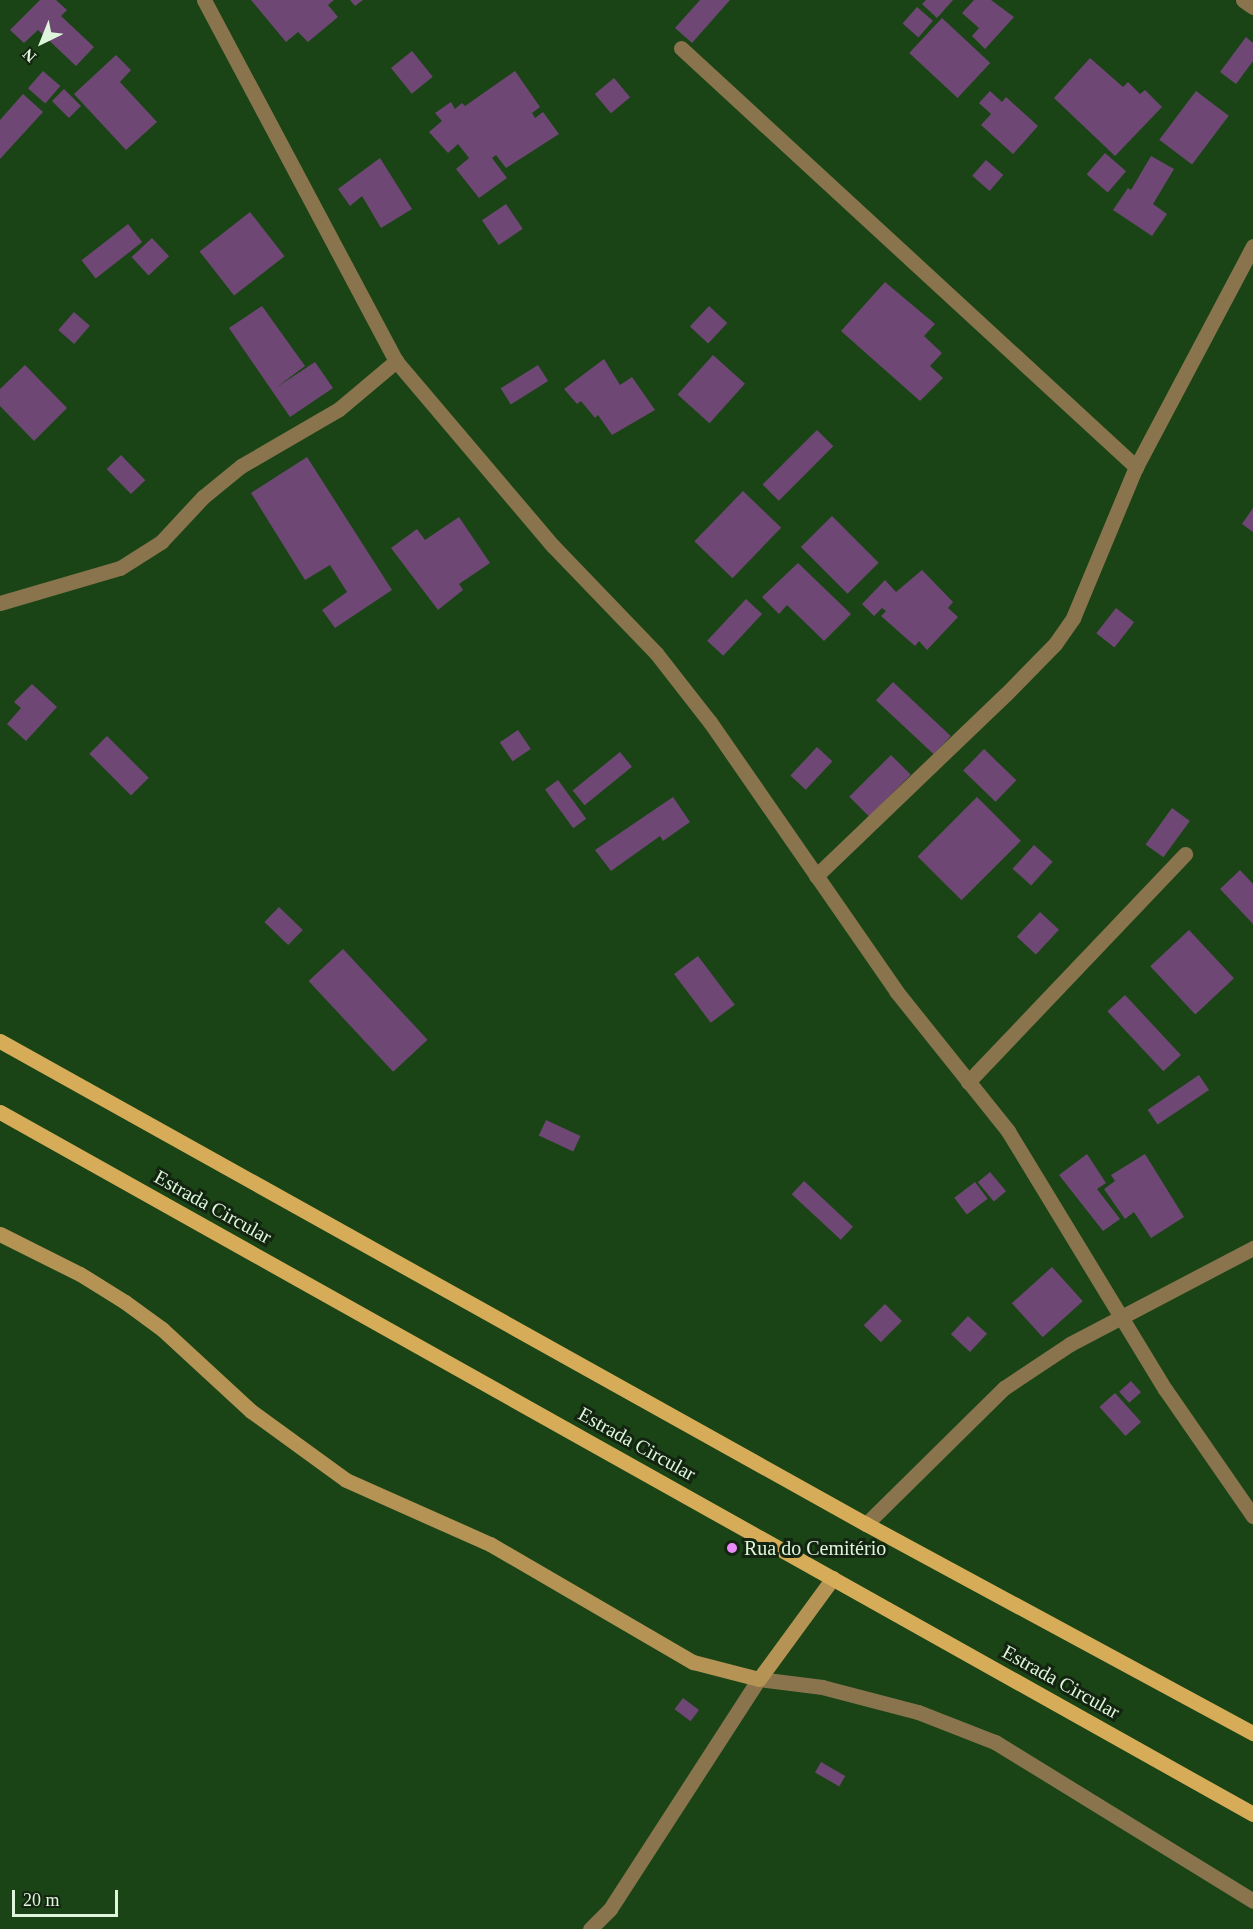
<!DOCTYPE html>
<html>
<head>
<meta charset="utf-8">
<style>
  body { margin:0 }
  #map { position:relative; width:1253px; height:1929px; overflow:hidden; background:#1a4415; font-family:Georgia,serif }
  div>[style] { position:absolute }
  .building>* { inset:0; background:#6f4775; transform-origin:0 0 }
  .street>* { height:15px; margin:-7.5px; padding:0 7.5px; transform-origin:7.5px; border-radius:7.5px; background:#89744d }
  .secondary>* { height:15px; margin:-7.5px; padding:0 7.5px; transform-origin:7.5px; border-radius:7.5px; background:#b59355 }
  .primary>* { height:15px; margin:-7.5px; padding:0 7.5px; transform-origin:7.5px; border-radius:7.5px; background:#d7ac59 }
  .dots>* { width:16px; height:16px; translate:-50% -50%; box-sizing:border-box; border:3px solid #132511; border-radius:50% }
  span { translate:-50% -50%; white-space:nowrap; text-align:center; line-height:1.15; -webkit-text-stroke:6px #132511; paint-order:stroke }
  .street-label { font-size:20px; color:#def6db }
  .poi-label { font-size:20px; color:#def6db }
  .left { translate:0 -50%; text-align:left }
  .north { position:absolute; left:12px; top:12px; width:60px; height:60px; -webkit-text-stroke:4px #132511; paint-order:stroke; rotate:223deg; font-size:16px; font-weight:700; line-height:24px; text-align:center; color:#def6db }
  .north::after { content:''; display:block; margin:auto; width:21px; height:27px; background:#def6db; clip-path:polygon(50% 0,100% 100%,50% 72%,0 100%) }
  .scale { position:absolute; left:12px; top:1890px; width:106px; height:27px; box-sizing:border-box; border:3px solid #def6db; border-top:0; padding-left:8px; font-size:18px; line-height:21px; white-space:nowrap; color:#def6db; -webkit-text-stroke:4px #132511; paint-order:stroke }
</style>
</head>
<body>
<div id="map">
  <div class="building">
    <i style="clip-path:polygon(40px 0,56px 0,67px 10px,61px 16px,94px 47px,76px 66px,38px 30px,24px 43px,10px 30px)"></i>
    <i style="clip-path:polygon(251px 0,334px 0,328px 5px,338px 17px,308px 42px,298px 32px,286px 42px)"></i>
    <i style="clip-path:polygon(350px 0,363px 0,355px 6px)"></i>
    <i style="clip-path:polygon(700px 0,730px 0,692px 43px,675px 28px)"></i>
    <i style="clip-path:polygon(926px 0,953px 0,937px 18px,922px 4px)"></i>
    <i style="clip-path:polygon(974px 0,991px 0,1014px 17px,985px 49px,972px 36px,979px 28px,962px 13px)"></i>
    <i style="left:917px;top:7px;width:21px;height:22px;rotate:41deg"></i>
    <i style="left:942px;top:18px;width:66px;height:48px;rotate:43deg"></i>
    <i style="clip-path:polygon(1246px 37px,1253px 43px,1253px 61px,1236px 84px,1220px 72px)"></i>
    <i style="left:412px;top:51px;width:33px;height:27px;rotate:51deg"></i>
    <i style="clip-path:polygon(116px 55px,131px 70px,120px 82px,157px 122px,126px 150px,74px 94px)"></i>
    <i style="clip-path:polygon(1090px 58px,1123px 87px,1128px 82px,1140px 94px,1145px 90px,1162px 107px,1115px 156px,1054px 98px)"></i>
    <i style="left:43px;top:71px;width:23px;height:23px;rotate:41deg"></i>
    <i style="clip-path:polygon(515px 71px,540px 107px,532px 113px,535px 118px,543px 112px,559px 134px,506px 168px,496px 155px,492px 158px,507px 178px,479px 198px,456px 169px,469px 158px,458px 144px,448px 153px,429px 132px,442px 121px,435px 113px,451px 102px,455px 109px,462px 103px,465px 106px)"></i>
    <i style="left:614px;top:78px;width:25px;height:25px;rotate:50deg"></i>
    <i style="left:64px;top:89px;width:24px;height:17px;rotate:45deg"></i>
    <i style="clip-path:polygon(990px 91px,1002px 102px,1006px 97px,1038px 126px,1013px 154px,981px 125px,991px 114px,979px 103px)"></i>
    <i style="left:1196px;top:91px;width:41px;height:61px;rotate:37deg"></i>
    <i style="clip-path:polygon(23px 94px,43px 112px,0 159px,0 120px)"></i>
    <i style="left:1105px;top:153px;width:28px;height:28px;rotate:41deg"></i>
    <i style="clip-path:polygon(1151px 156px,1174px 169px,1153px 204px,1167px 214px,1152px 236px,1113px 210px,1128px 188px,1131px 190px)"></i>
    <i style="clip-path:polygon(380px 158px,412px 209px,381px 228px,362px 196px,350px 206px,338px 189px)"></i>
    <i style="left:986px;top:160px;width:23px;height:21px;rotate:41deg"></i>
    <i style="left:506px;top:204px;width:30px;height:29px;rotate:56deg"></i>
    <i style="left:250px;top:212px;width:56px;height:64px;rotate:52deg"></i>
    <i style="left:128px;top:224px;width:23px;height:59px;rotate:52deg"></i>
    <i style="left:152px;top:238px;width:25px;height:28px;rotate:47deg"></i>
    <i style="clip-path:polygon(885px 282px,935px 324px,924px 336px,942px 353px,930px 366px,943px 378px,920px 401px,841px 331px)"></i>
    <i style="clip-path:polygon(262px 306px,305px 366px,277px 387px,315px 362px,333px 388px,290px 417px,229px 328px)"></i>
    <i style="left:709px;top:306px;width:25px;height:28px;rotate:43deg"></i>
    <i style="left:74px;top:312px;width:21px;height:24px;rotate:41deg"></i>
    <i style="left:713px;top:355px;width:43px;height:53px;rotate:42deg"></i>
    <i style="clip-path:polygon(604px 359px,620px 385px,632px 377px,655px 410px,612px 435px,598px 415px,595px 418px,581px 401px,577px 404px,564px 389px)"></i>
    <i style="clip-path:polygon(25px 365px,67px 408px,34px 441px,0 406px,0 389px)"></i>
    <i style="left:538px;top:365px;width:19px;height:44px;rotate:58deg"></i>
    <i style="left:817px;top:430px;width:23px;height:77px;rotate:45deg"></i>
    <i style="left:121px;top:455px;width:35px;height:20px;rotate:46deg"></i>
    <i style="clip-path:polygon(307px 457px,392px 590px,335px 628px,322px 610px,347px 592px,330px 565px,305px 580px,251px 493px)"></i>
    <i style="left:743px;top:491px;width:53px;height:70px;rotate:44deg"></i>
    <i style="clip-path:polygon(1253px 508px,1253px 532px,1242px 524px)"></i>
    <i style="left:832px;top:516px;width:66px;height:44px;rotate:45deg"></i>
    <i style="clip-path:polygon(459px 517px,490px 563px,459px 584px,463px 590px,438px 610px,391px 548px,417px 529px,425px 540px)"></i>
    <i style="clip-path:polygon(798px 563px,851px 614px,824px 641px,787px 605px,779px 614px,762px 597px)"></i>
    <i style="clip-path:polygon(922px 570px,953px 602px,948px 608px,958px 617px,927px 650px,919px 641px,915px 646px,881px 616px,886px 611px,882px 608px,874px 616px,862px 604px,885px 580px,896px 592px)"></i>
    <i style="left:746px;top:599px;width:22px;height:57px;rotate:43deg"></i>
    <i style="left:1116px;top:608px;width:23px;height:32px;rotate:38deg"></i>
    <i style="left:893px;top:682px;width:79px;height:25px;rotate:43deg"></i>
    <i style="clip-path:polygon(32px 684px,57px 707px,26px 741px,7px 724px,21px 708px,14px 702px)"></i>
    <i style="left:518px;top:730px;width:23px;height:22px;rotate:56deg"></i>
    <i style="left:107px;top:736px;width:59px;height:25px;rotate:45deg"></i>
    <i style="left:817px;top:747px;width:21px;height:39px;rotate:43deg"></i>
    <i style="left:984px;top:749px;width:45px;height:30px;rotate:44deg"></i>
    <i style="left:620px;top:752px;width:19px;height:61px;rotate:51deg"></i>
    <i style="left:891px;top:755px;width:28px;height:59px;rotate:45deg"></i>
    <i style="left:558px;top:780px;width:48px;height:16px;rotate:54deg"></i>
    <i style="clip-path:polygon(673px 797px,690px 822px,663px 841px,660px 836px,611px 871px,595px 850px)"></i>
    <i style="left:977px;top:797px;width:62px;height:84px;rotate:45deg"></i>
    <i style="left:1172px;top:808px;width:22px;height:45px;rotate:36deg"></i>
    <i style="left:1034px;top:845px;width:25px;height:32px;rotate:42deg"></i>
    <i style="clip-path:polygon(1240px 870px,1253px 884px,1253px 924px,1220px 889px)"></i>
    <i style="left:279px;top:907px;width:33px;height:21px;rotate:44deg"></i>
    <i style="left:1040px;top:912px;width:26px;height:34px;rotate:43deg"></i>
    <i style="left:1189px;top:930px;width:66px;height:53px;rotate:47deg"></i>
    <i style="left:343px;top:949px;width:124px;height:47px;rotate:47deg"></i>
    <i style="left:698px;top:956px;width:61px;height:30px;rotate:53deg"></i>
    <i style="left:1125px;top:995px;width:82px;height:24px;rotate:47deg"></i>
    <i style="left:1199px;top:1075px;width:18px;height:62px;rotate:56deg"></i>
    <i style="left:546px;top:1120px;width:38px;height:17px;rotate:25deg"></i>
    <i style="clip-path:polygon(1087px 1154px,1106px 1183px,1097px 1189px,1120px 1219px,1103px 1231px,1059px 1175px)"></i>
    <i style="clip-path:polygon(1145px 1154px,1184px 1217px,1151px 1238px,1134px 1212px,1125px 1219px,1104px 1189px,1115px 1181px,1111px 1175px)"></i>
    <i style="left:990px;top:1172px;width:25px;height:16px;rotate:50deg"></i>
    <i style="left:804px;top:1181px;width:67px;height:18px;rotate:43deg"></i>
    <i style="left:975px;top:1182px;width:21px;height:26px;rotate:53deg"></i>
    <i style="left:1052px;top:1267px;width:46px;height:54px;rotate:48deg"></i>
    <i style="left:885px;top:1304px;width:24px;height:30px;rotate:45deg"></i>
    <i style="left:968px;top:1316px;width:26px;height:25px;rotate:43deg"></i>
    <i style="left:1131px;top:1381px;width:15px;height:16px;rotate:48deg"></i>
    <i style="left:1115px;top:1393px;width:39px;height:21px;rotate:48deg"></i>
    <i style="left:683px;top:1698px;width:20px;height:14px;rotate:37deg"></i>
    <i style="left:821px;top:1762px;width:28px;height:12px;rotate:30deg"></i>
  </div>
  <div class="street">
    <i style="left:204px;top:0;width:409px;rotate:62deg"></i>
    <i style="left:396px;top:361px;width:243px;rotate:49.7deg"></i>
    <i style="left:553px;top:546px;width:149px;rotate:46.1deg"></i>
    <i style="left:656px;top:653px;width:88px;rotate:52deg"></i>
    <i style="left:710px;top:722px;width:327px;rotate:55.3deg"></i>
    <i style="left:896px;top:991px;width:179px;rotate:51.3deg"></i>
    <i style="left:1008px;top:1131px;width:302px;rotate:58.7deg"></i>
    <i style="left:1165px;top:1389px;width:155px;rotate:55.3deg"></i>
    <i style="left:1243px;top:0;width:12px;rotate:35deg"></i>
    <i style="left:681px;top:48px;width:619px;rotate:42.64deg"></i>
    <i style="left:0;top:603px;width:125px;rotate:-16.3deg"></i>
    <i style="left:120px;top:568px;width:49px;rotate:-32.4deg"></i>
    <i style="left:161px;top:542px;width:62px;rotate:-47deg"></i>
    <i style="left:203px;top:497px;width:49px;rotate:-39.2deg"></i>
    <i style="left:241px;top:466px;width:113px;rotate:-30.2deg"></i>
    <i style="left:339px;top:409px;width:75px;rotate:-40.1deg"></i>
    <i style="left:816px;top:876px;width:263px;rotate:-43.8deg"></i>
    <i style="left:1006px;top:694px;width:70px;rotate:-45.6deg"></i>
    <i style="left:1055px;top:644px;width:32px;rotate:-55deg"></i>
    <i style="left:1073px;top:618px;width:164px;rotate:-67.4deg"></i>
    <i style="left:1136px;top:467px;width:250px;rotate:-62.1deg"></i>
    <i style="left:968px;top:1082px;width:315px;rotate:-46.4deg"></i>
    <i style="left:866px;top:1524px;width:194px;rotate:-44.6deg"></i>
    <i style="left:1004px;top:1388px;width:79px;rotate:-33.7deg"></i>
    <i style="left:1070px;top:1344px;width:207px;rotate:-27.7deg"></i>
    <i style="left:590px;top:1929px;width:28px;rotate:-45deg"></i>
    <i style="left:610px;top:1909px;width:274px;rotate:-57.1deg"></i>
    <i style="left:759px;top:1679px;width:64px;rotate:7.2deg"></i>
    <i style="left:822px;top:1687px;width:99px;rotate:14.6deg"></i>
    <i style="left:918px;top:1712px;width:83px;rotate:21.3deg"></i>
    <i style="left:995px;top:1742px;width:303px;rotate:31.6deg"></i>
  </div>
  <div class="secondary">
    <i style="left:0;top:1234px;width:89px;rotate:26.6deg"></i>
    <i style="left:80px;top:1274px;width:53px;rotate:31.9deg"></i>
    <i style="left:125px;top:1302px;width:46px;rotate:36.1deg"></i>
    <i style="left:162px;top:1329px;width:121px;rotate:42.7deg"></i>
    <i style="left:251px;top:1411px;width:117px;rotate:36deg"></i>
    <i style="left:346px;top:1480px;width:158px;rotate:24deg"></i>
    <i style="left:490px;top:1544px;width:235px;rotate:30.2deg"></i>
    <i style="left:693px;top:1662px;width:68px;rotate:14.4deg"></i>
    <i style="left:759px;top:1679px;width:125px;rotate:-53.8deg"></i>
  </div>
  <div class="primary">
    <i style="left:0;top:1041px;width:992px;rotate:29.15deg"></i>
    <i style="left:866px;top:1524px;width:440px;rotate:28.4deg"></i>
    <i style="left:0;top:1112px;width:1436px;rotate:29.26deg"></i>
  </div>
  <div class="dots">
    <i style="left:732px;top:1548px;background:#ec8cfb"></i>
  </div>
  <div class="street-label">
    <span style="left:213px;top:1207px;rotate:29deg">Estrada Circular</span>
    <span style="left:637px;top:1444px;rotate:29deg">Estrada Circular</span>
    <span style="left:1061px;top:1682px;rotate:29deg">Estrada Circular</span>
  </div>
  <div class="poi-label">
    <span class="left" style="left:744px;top:1548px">Rua do Cemitério</span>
  </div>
  <div class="north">N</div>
  <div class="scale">20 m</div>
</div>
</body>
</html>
